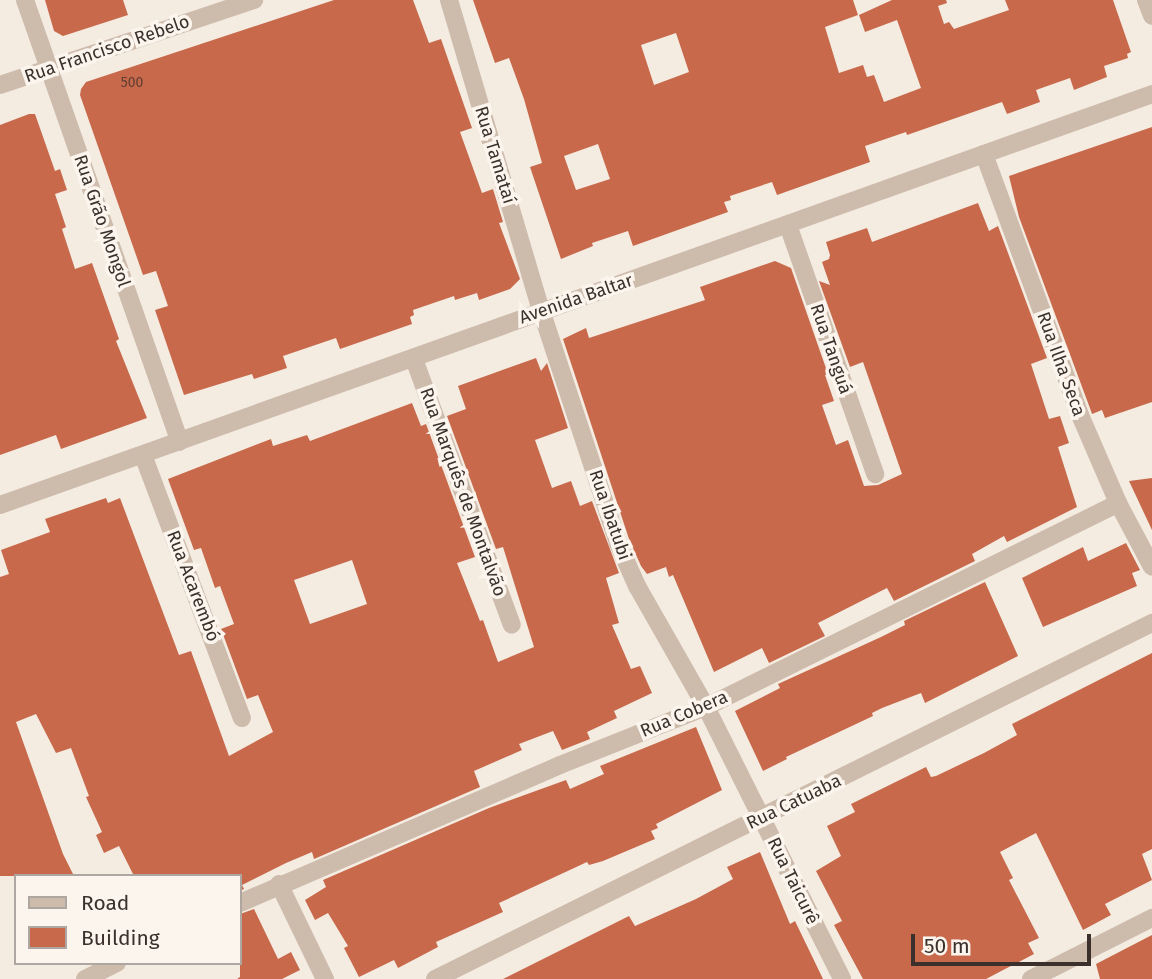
<!DOCTYPE html>
<html>
<head>
<meta charset="utf-8">
<style>
  body { margin:0 }
  #map { position:relative; width:1152px; height:979px; overflow:hidden; background:#f4ebe1; font-family:"Fira Sans",sans-serif }
  div>[style] { position:absolute }
  .building>* { inset:0; background:#c8694b }
  .minor>* { height:18px; margin:-9px; padding:0 9px; transform-origin:9px; border-radius:9px; background:#cdbbac }
  .tertiary>* { height:18px; margin:-9px; padding:0 9px; transform-origin:9px; border-radius:9px; background:#cdbbac }
  span { translate:-50% -50%; white-space:nowrap; text-align:center; line-height:1.15; -webkit-text-stroke:7px #fbf5ee; paint-order:stroke }
  .number-label { font-size:14px; color:#5e3e33 }
  .number-label span { -webkit-text-stroke-width:0 }
  .street-label { font-size:18px; color:#3b302b }
  .legend { position:absolute; left:14px; top:874px; width:228px; height:91px; box-sizing:border-box; background:#fbf5ee; border:2px solid #aea6a0; margin:0; padding:9px 12px; list-style:none; font-size:21px; color:#3b302b }
  .legend li { display:flex; align-items:center; gap:14px; height:35px }
  .legend b { width:35px; border:2px solid #aea6a0 }
  .scale { position:absolute; left:911px; top:934px; width:180px; height:32px; box-sizing:border-box; border:4px solid #3b302b; border-top:0; padding-left:9px; font-size:21px; line-height:24px; white-space:nowrap; color:#3b302b; -webkit-text-stroke:5px #fbf5ee; paint-order:stroke }
</style>
</head>
<body>
<div id="map">
  <div class="building">
    <i style="clip-path:polygon(45px 0,123px 0,128px 15px,63px 36px,54px 31px)"></i>
    <i style="clip-path:polygon(334px 0,413px 0,429px 43px,441px 39px,472px 128px,460px 132px,482px 193px,493px 189px,503px 222px,499px 223px,520px 279px,510px 289px,479px 300px,477px 293px,455px 300px,454px 296px,413px 310px,414px 315px,410px 317px,412px 324px,340px 349px,336px 338px,283px 356px,287px 368px,254px 379px,252px 374px,184px 395px,155px 310px,168px 306px,156px 271px,143px 275px,80px 95px,81px 89px,86px 82px)"></i>
    <i style="clip-path:polygon(evenodd,473px 0,853px 0,858px 15px,825px 27px,839px 73px,863px 65px,867px 77px,874px 75px,884px 102px,921px 88px,897px 20px,865px 32px,859px 15px,892px 0,946px 0,947px 3px,938px 6px,944px 24px,949px 22px,954px 29px,1009px 10px,1005px 0,1113px 0,1131px 52px,1127px 54px,1128px 58px,1104px 66px,1107px 77px,1074px 90px,1070px 78px,1036px 90px,1040px 102px,1007px 114px,1002px 102px,907px 135px,906px 132px,865px 146px,870px 162px,777px 195px,772px 182px,730px 196px,731px 200px,724px 202px,728px 212px,633px 246px,628px 231px,592px 243px,593px 246px,561px 259px,530px 167px,542px 163px,524px 99px,509px 58px,495px 63px,473px 0,676px 33px,689px 72px,654px 85px,641px 45px,676px 33px,473px 0,598px 144px,610px 179px,576px 190px,564px 156px,598px 144px)"></i>
    <i style="clip-path:polygon(29px 114px,35px 114px,55px 171px,60px 169px,67px 190px,55px 194px,66px 227px,62px 229px,75px 269px,92px 263px,119px 339px,116px 341px,147px 418px,61px 449px,56px 435px,0 455px,0 125px)"></i>
    <i style="clip-path:polygon(1152px 127px,1152px 402px,1105px 418px,1102px 410px,1092px 414px,1091px 411px,1019px 217px,1009px 176px)"></i>
    <i style="clip-path:polygon(978px 203px,989px 231px,998px 226px,1047px 358px,1031px 364px,1049px 419px,1060px 416px,1069px 443px,1058px 447px,1077px 507px,1007px 542px,1004px 536px,972px 554px,975px 561px,894px 601px,887px 588px,818px 623px,825px 636px,769px 663px,762px 648px,714px 672px,673px 575px,669px 577px,666px 567px,647px 574px,641px 566px,629px 539px,563px 339px,586px 328px,589px 338px,705px 300px,700px 287px,775px 261px,791px 268px,828px 374px,825px 375px,834px 401px,822px 405px,836px 445px,848px 440px,864px 486px,878px 485px,902px 474px,863px 362px,850px 367px,819px 281px,830px 285px,822px 262px,829px 259px,830px 255px,826px 242px,867px 228px,872px 242px)"></i>
    <i style="clip-path:polygon(evenodd,536px 358px,541px 371px,547px 363px,568px 428px,535px 440px,552px 488px,571px 481px,580px 506px,592px 501px,619px 573px,606px 578px,619px 623px,612px 625px,631px 669px,640px 666px,652px 693px,614px 711px,617px 718px,587px 732px,590px 739px,562px 750px,553px 731px,519px 744px,522px 750px,474px 771px,480px 787px,314px 859px,312px 852px,286px 863px,242px 885px,244px 889px,240px 891px,240px 876px,134px 876px,119px 846px,104px 853px,96px 835px,102px 832px,86px 797px,89px 796px,71px 748px,56px 753px,36px 714px,16px 722px,63px 854px,74px 876px,0 876px,0 577px,9px 574px,1px 550px,50px 532px,45px 519px,106px 498px,108px 503px,120px 498px,179px 655px,191px 651px,229px 756px,273px 732px,258px 695px,247px 699px,221px 629px,234px 624px,220px 586px,215px 588px,201px 548px,194px 550px,168px 479px,271px 439px,273px 446px,307px 435px,310px 441px,412px 403px,421px 426px,426px 424px,475px 557px,457px 563px,480px 621px,483px 620px,498px 662px,534px 647px,503px 547px,496px 549px,447px 416px,466px 409px,458px 386px,536px 358px,352px 560px,367px 604px,310px 624px,294px 580px,352px 560px)"></i>
    <i style="clip-path:polygon(1152px 478px,1152px 530px,1129px 481px)"></i>
    <i style="clip-path:polygon(1126px 543px,1140px 570px,1132px 573px,1137px 586px,1043px 627px,1022px 578px,1083px 547px,1088px 561px)"></i>
    <i style="clip-path:polygon(985px 582px,1018px 656px,925px 703px,921px 693px,882px 708px,872px 713px,873px 716px,786px 757px,787px 759px,763px 771px,735px 711px,780px 688px,778px 684px,881px 637px,905px 625px,904px 621px)"></i>
    <i style="clip-path:polygon(1152px 653px,1152px 849px,1142px 854px,1152px 880px,1105px 904px,1111px 915px,1083px 930px,1036px 833px,1000px 852px,1013px 878px,1009px 880px,1039px 938px,1028px 943px,1034px 954px,986px 979px,863px 979px,834px 925px,842px 921px,816px 871px,841px 856px,827px 826px,855px 812px,851px 804px,926px 767px,931px 777px,936px 776px,984px 753px,1017px 735px,1012px 724px)"></i>
    <i style="clip-path:polygon(696px 727px,722px 790px,656px 824px,658px 828px,651px 831px,655px 839px,603px 861px,589px 865px,587px 862px,499px 903px,503px 912px,436px 942px,438px 947px,398px 968px,394px 960px,359px 977px,344px 948px,348px 946px,328px 913px,315px 920px,305px 900px,326px 887px,323px 880px,489px 808px,566px 780px,570px 789px,604px 774px,600px 766px)"></i>
    <i style="clip-path:polygon(760px 852px,790px 924px,795px 921px,823px 979px,503px 979px,629px 916px,635px 926px,696px 899px,733px 879px,727px 867px)"></i>
    <i style="clip-path:polygon(254px 909px,278px 959px,291px 952px,300px 970px,282px 979px,237px 979px,240px 977px,240px 914px)"></i>
    <i style="clip-path:polygon(1152px 935px,1152px 979px,1100px 979px,1096px 964px)"></i>
  </div>
  <div class="minor">
    <i style="left:25px;top:0;width:468px;rotate:70.7deg"></i>
    <i style="left:449px;top:0;width:323px;rotate:73.5deg"></i>
    <i style="left:541px;top:310px;width:245px;rotate:71.7deg"></i>
    <i style="left:618px;top:543px;width:47px;rotate:66.2deg"></i>
    <i style="left:637px;top:586px;width:139px;rotate:60.3deg"></i>
    <i style="left:706px;top:707px;width:304px;rotate:63.4deg"></i>
    <i style="left:1146px;top:0;width:17px;rotate:69deg"></i>
    <i style="left:984px;top:154px;width:278px;rotate:69.8deg"></i>
    <i style="left:1080px;top:415px;width:96px;rotate:66.6deg"></i>
    <i style="left:1118px;top:503px;width:72px;rotate:62deg"></i>
    <i style="left:788px;top:225px;width:264px;rotate:70.7deg"></i>
    <i style="left:414px;top:359px;width:283px;rotate:69.8deg"></i>
    <i style="left:143px;top:455px;width:281px;rotate:69.4deg"></i>
    <i style="left:279px;top:884px;width:106px;rotate:64.2deg"></i>
    <i style="left:240px;top:903px;width:348px;rotate:-23.3deg"></i>
    <i style="left:560px;top:765px;width:157px;rotate:-21.7deg"></i>
    <i style="left:706px;top:707px;width:460px;rotate:-26.3deg"></i>
    <i style="left:85px;top:979px;width:36px;rotate:-27deg"></i>
    <i style="left:435px;top:979px;width:801px;rotate:-26.41deg"></i>
    <i style="left:1031px;top:979px;width:136px;rotate:-26.8deg"></i>
  </div>
  <div class="tertiary">
    <i style="left:0;top:85px;width:268px;rotate:-18.5deg"></i>
    <i style="left:0;top:505px;width:1223px;rotate:-19.63deg"></i>
  </div>
  <div class="number-label">
    <span style="left:132px;top:83px">500</span>
  </div>
  <div class="street-label">
    <span style="left:107px;top:49px;rotate:-19deg">Rua Francisco Rebelo</span>
    <span style="left:495px;top:155px;rotate:73deg">Rua Tamataí</span>
    <span style="left:102px;top:221px;rotate:71deg">Rua Grão Mongol</span>
    <span style="left:576px;top:299px;rotate:-19deg">Avenida Baltar</span>
    <span style="left:831px;top:349px;rotate:71deg">Rua Tanguá</span>
    <span style="left:1061px;top:364px;rotate:70deg">Rua Ilha Seca</span>
    <span style="left:463px;top:492px;rotate:70deg">Rua Marquês de Montalvão</span>
    <span style="left:610px;top:515px;rotate:71deg">Rua Ibatubi</span>
    <span style="left:193px;top:586px;rotate:69deg">Rua Acarembó</span>
    <span style="left:684px;top:714px;rotate:-23deg">Rua Cobera</span>
    <span style="left:794px;top:802px;rotate:-26deg">Rua Catuaba</span>
    <span style="left:793px;top:881px;rotate:64deg">Rua Taicurê</span>
  </div>
  <ul class="legend">
  <li><b style="height:9px;background:#cdbbac"></b>Road</li>
  <li><b style="height:19px;background:#c8694b"></b>Building</li>
  </ul>
  <div class="scale">50 m</div>
</div>
</body>
</html>
